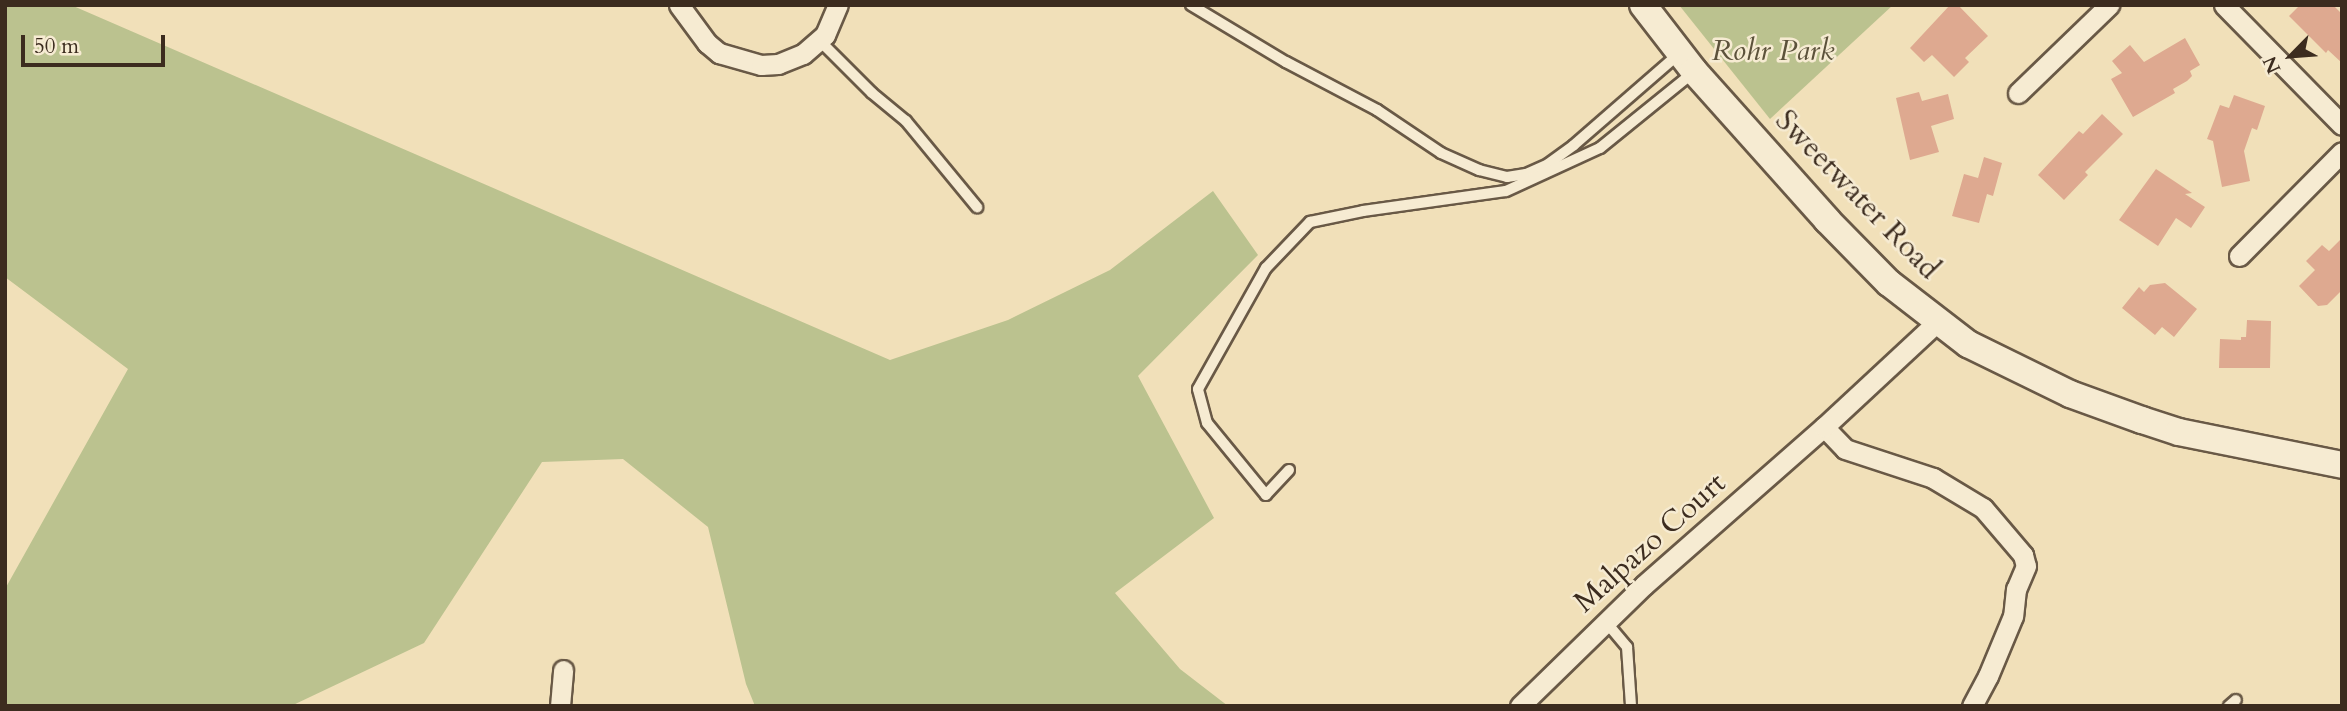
<!DOCTYPE html>
<html>
<head>
<meta charset="utf-8">
<style>
  body { margin:0 }
  #map { position:relative; width:2347px; height:711px; overflow:hidden; background:#f1e0b9; font-family:Cardo,serif }
  div>[style] { position:absolute }
  .green>* { inset:0; background:#bbc28f }
  .building>* { inset:0; background:#dea990 }
  .roads { filter:drop-shadow(2px 0 #695946) drop-shadow(-2px 0 #695946) drop-shadow(0 2px #695946) drop-shadow(0 -2px #695946) }
  .lane>* { height:10px; margin:-5px; padding:0 5px; transform-origin:5px; border-radius:5px; background:#f6ebd2 }
  .street>* { height:19px; margin:-9.5px; padding:0 9.5px; transform-origin:9.5px; border-radius:9.5px; background:#f6ebd2 }
  .secondary>* { height:26px; margin:-13px; padding:0 13px; transform-origin:13px; border-radius:13px; background:#f6ebd2 }
  span { translate:-50% -50%; white-space:nowrap; text-align:center; line-height:1.15; -webkit-text-stroke:5px #f6ebd2; paint-order:stroke }
  .park-label { font-size:30px; color:#5c523b; font-style:italic }
  .street-label { font-size:30px; color:#3c2c1f }
  .frame { position:absolute; inset:0; border:7px solid #3c2c1f; pointer-events:none }
  .north { position:absolute; left:2256px; top:21px; width:70px; height:70px; -webkit-text-stroke:5px #f6ebd2; paint-order:stroke; rotate:245deg; font-size:19px; font-weight:700; line-height:28px; text-align:center; color:#3c2c1f }
  .north::after { content:''; display:block; margin:auto; width:24px; height:32px; background:#3c2c1f; clip-path:polygon(50% 0,100% 100%,50% 72%,0 100%) }
  .scale { position:absolute; left:21px; top:35px; width:144px; height:32px; box-sizing:border-box; border:4px solid #3c2c1f; border-top:0; padding-left:9px; font-size:21px; line-height:24px; white-space:nowrap; color:#3c2c1f; -webkit-text-stroke:5px #f6ebd2; paint-order:stroke }
</style>
</head>
<body>
<div id="map">
  <div class="green">
    <i style="clip-path:polygon(5px 5px,71px 5px,890px 360px,1008px 320px,1110px 270px,1213px 191px,1258px 255px,1138px 376px,1214px 518px,1115px 593px,1180px 669px,1228px 706px,755px 706px,746px 684px,708px 527px,623px 459px,542px 462px,424px 643px,291px 706px,5px 706px,5px 589px,128px 369px,5px 277px)"></i>
    <i style="clip-path:polygon(1679px 5px,1893px 5px,1770px 119px)"></i>
  </div>
  <div class="building">
    <i style="clip-path:polygon(1950px 5px,1958px 5px,1988px 36px,1965px 58px,1969px 62px,1954px 77px,1932px 55px,1924px 62px,1910px 48px)"></i>
    <i style="clip-path:polygon(2300px 5px,2333px 5px,2342px 14px,2342px 63px,2328px 50px,2326px 53px,2289px 16px)"></i>
    <i style="clip-path:polygon(2185px 38px,2200px 65px,2190px 71px,2192px 76px,2187px 81px,2173px 89px,2175px 93px,2133px 117px,2111px 79px,2122px 73px,2112px 61px,2130px 45px,2144px 62px)"></i>
    <i style="clip-path:polygon(1919px 92px,1922px 101px,1948px 94px,1954px 119px,1931px 126px,1939px 152px,1910px 160px,1896px 98px)"></i>
    <i style="clip-path:polygon(2234px 95px,2265px 106px,2257px 130px,2252px 128px,2244px 151px,2250px 181px,2222px 187px,2213px 141px,2207px 139px,2220px 105px,2229px 108px)"></i>
    <i style="clip-path:polygon(2102px 114px,2123px 134px,2085px 172px,2088px 175px,2064px 200px,2038px 175px,2079px 131px,2083px 134px)"></i>
    <i style="clip-path:polygon(1984px 157px,2002px 163px,1993px 196px,1987px 194px,1979px 223px,1952px 216px,1964px 174px,1978px 178px)"></i>
    <i style="clip-path:polygon(2156px 169px,2192px 193px,2185px 194px,2205px 207px,2191px 228px,2176px 218px,2158px 246px,2119px 220px)"></i>
    <i style="clip-path:polygon(2342px 238px,2342px 290px,2327px 305px,2318px 306px,2299px 286px,2315px 270px,2306px 261px,2322px 245px,2329px 251px)"></i>
    <i style="clip-path:polygon(2165px 283px,2197px 309px,2174px 337px,2162px 327px,2155px 335px,2122px 308px,2139px 287px,2144px 292px,2150px 285px)"></i>
    <i style="clip-path:polygon(2247px 320px,2271px 321px,2270px 368px,2219px 368px,2220px 339px,2241px 340px,2241px 337px,2246px 337px)"></i>
  </div>
  <div class="roads">
    <div class="lane">
      <i style="left:1191px;top:5px;width:111px;rotate:31deg"></i>
      <i style="left:1286px;top:62px;width:103px;rotate:27.8deg"></i>
      <i style="left:1377px;top:110px;width:77px;rotate:33.9deg"></i>
      <i style="left:1441px;top:153px;width:42px;rotate:24.1deg"></i>
      <i style="left:1479px;top:170px;width:29px;rotate:14deg"></i>
      <i style="left:1507px;top:177px;width:19px;rotate:-9deg"></i>
      <i style="left:1526px;top:174px;width:24px;rotate:-24deg"></i>
      <i style="left:1548px;top:164px;width:32px;rotate:-36deg"></i>
      <i style="left:1574px;top:145px;width:140px;rotate:-41deg"></i>
      <i style="left:819px;top:40px;width:75px;rotate:45deg"></i>
      <i style="left:872px;top:93px;width:44px;rotate:39.5deg"></i>
      <i style="left:906px;top:121px;width:112px;rotate:50.5deg"></i>
      <i style="left:1289px;top:470px;width:34px;rotate:133deg"></i>
      <i style="left:1266px;top:495px;width:93px;rotate:-129.3deg"></i>
      <i style="left:1207px;top:423px;width:35px;rotate:-105deg"></i>
      <i style="left:1198px;top:389px;width:139px;rotate:-60.7deg"></i>
      <i style="left:1266px;top:268px;width:64px;rotate:-46.3deg"></i>
      <i style="left:1310px;top:222px;width:54px;rotate:-11.7deg"></i>
      <i style="left:1363px;top:211px;width:144px;rotate:-8deg"></i>
      <i style="left:1506px;top:191px;width:103px;rotate:-24.6deg"></i>
      <i style="left:1600px;top:148px;width:121px;rotate:-39deg"></i>
      <i style="left:1606px;top:622px;width:33px;rotate:50deg"></i>
      <i style="left:1627px;top:647px;width:59px;rotate:86.1deg"></i>
      <i style="left:2229px;top:706px;width:9px;rotate:-41deg"></i>
    </div>
    <div class="street">
      <i style="left:679px;top:5px;width:47px;rotate:53.6deg"></i>
      <i style="left:707px;top:43px;width:16px;rotate:40deg"></i>
      <i style="left:719px;top:53px;width:44px;rotate:15.9deg"></i>
      <i style="left:761px;top:65px;width:17px;rotate:-3deg"></i>
      <i style="left:778px;top:64px;width:27px;rotate:-22deg"></i>
      <i style="left:803px;top:54px;width:29px;rotate:-41deg"></i>
      <i style="left:825px;top:35px;width:33px;rotate:-67deg"></i>
      <i style="left:2224px;top:5px;width:168px;rotate:45.5deg"></i>
      <i style="left:2018px;top:93px;width:127px;rotate:-44deg"></i>
      <i style="left:2239px;top:256px;width:146px;rotate:-45.3deg"></i>
      <i style="left:1824px;top:427px;width:30px;rotate:46deg"></i>
      <i style="left:1845px;top:449px;width:93px;rotate:18.2deg"></i>
      <i style="left:1933px;top:478px;width:58px;rotate:31deg"></i>
      <i style="left:1983px;top:508px;width:62px;rotate:49.6deg"></i>
      <i style="left:2023px;top:555px;width:11px;rotate:75deg"></i>
      <i style="left:2026px;top:566px;width:25px;rotate:113deg"></i>
      <i style="left:2016px;top:589px;width:27px;rotate:96deg"></i>
      <i style="left:2013px;top:616px;width:65px;rotate:112.6deg"></i>
      <i style="left:1988px;top:676px;width:34px;rotate:118deg"></i>
      <i style="left:560px;top:706px;width:36px;rotate:-85deg"></i>
      <i style="left:1520px;top:706px;width:173px;rotate:-44.3deg"></i>
      <i style="left:1644px;top:585px;width:240px;rotate:-41.3deg"></i>
      <i style="left:1824px;top:427px;width:154px;rotate:-42.9deg"></i>
    </div>
    <div class="secondary">
      <i style="left:1643px;top:5px;width:83px;rotate:52.3deg"></i>
      <i style="left:1694px;top:71px;width:200px;rotate:48.2deg"></i>
      <i style="left:1827px;top:220px;width:88px;rotate:45.5deg"></i>
      <i style="left:1889px;top:283px;width:100px;rotate:37.7deg"></i>
      <i style="left:1968px;top:344px;width:114px;rotate:26.1deg"></i>
      <i style="left:2070px;top:394px;width:77px;rotate:19.9deg"></i>
      <i style="left:2142px;top:420px;width:39px;rotate:18deg"></i>
      <i style="left:2179px;top:432px;width:166px;rotate:11.4deg"></i>
    </div>
  </div>
  <div class="park-label">
    <span style="left:1773px;top:51px">Rohr Park</span>
  </div>
  <div class="street-label">
    <span style="left:1857px;top:195px;rotate:46deg">Sweetwater Road</span>
    <span style="left:1650px;top:543px;rotate:-42deg">Malpazo Court</span>
  </div>
  <div class="frame"></div>
  <div class="north">N</div>
  <div class="scale">50 m</div>
</div>
</body>
</html>
